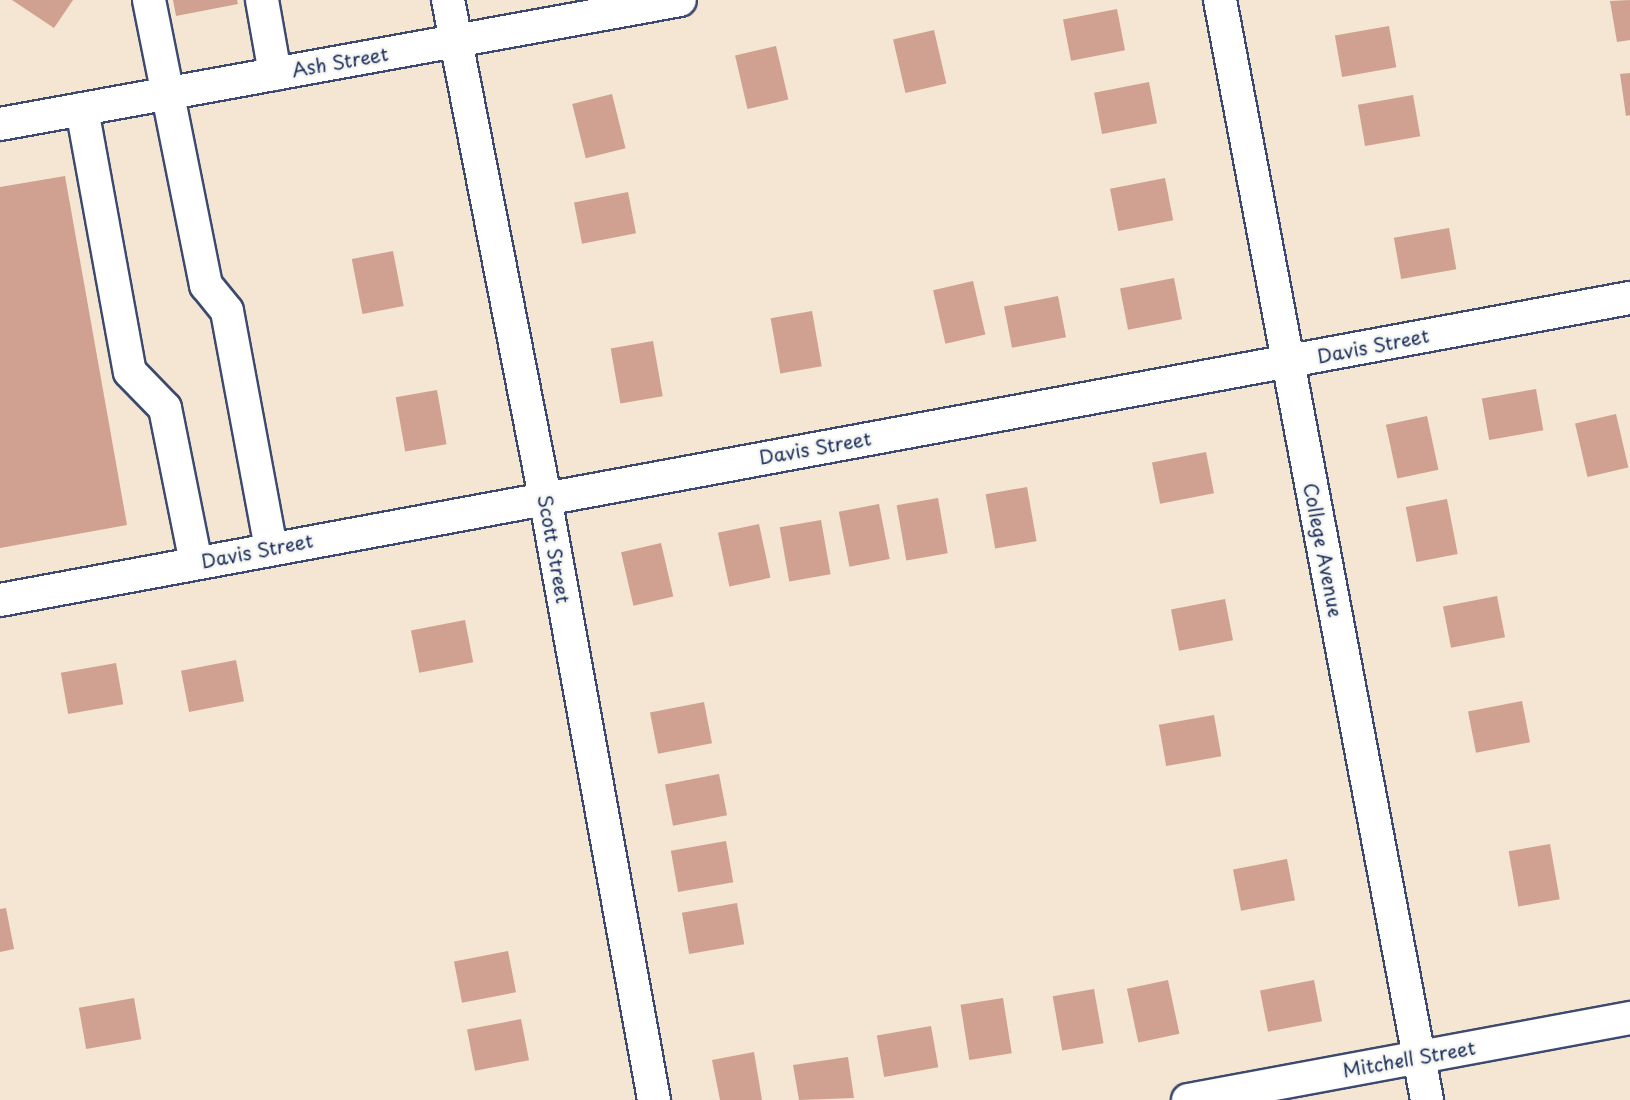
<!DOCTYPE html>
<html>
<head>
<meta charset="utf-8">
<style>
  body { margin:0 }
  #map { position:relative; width:1630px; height:1100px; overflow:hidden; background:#f4e6d2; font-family:"Playpen Sans",sans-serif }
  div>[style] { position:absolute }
  .building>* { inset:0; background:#d0a191; transform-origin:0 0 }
  .roads { filter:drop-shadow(2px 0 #3c4a6f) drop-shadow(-2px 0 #3c4a6f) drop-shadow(0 2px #3c4a6f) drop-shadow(0 -2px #3c4a6f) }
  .minor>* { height:32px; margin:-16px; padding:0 16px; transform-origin:16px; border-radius:16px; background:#fff }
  span { translate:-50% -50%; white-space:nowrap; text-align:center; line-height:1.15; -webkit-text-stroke:5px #f6f6f2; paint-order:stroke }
  .street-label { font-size:19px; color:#1b2f5e }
</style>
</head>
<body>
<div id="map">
  <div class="building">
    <i style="clip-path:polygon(12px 0,73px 0,54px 28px)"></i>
    <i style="clip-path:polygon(173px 0,237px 0,238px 4px,176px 16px)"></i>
    <i style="clip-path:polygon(1630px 0,1630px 40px,1617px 42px,1610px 1px)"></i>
    <i style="left:1117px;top:9px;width:42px;height:55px;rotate:79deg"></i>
    <i style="left:1389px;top:26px;width:42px;height:55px;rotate:80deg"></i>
    <i style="left:934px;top:30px;width:55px;height:42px;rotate:77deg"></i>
    <i style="left:776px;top:46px;width:55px;height:42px;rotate:77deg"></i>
    <i style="clip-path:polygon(1630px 73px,1630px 115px,1626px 116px,1620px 74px)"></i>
    <i style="left:1149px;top:82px;width:42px;height:56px;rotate:79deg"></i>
    <i style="left:612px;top:94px;width:56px;height:41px;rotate:76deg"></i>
    <i style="left:1413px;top:95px;width:42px;height:56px;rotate:80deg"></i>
    <i style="clip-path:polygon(65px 176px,127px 525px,0 548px,0 187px)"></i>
    <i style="left:1165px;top:178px;width:43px;height:56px;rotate:79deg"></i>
    <i style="left:628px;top:192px;width:42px;height:55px;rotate:79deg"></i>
    <i style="left:1449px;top:228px;width:42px;height:56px;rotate:80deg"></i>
    <i style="left:393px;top:251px;width:56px;height:42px;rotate:79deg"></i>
    <i style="left:1174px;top:278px;width:42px;height:55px;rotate:79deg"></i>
    <i style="left:973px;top:281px;width:55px;height:41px;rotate:77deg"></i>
    <i style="left:1058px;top:296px;width:42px;height:55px;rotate:79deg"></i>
    <i style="left:812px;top:311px;width:56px;height:42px;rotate:80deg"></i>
    <i style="left:653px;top:341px;width:56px;height:43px;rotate:80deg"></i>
    <i style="left:1536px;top:389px;width:42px;height:55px;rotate:80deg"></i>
    <i style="left:437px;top:390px;width:55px;height:42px;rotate:80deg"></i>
    <i style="left:1616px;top:414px;width:55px;height:42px;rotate:77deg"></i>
    <i style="left:1427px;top:416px;width:55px;height:42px;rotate:78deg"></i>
    <i style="left:1206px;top:452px;width:42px;height:55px;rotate:79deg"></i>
    <i style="left:1027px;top:487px;width:55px;height:42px;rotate:80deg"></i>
    <i style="left:938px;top:498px;width:56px;height:42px;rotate:80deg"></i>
    <i style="left:1447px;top:499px;width:56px;height:42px;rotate:79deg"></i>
    <i style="left:879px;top:504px;width:56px;height:41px;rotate:79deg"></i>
    <i style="left:821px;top:520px;width:55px;height:42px;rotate:80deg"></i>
    <i style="left:759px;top:524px;width:55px;height:42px;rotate:78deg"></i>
    <i style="left:661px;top:543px;width:55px;height:41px;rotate:77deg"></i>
    <i style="left:1497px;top:596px;width:42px;height:55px;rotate:79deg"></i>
    <i style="left:1225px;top:599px;width:42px;height:55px;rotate:79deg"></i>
    <i style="left:465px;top:620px;width:43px;height:55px;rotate:79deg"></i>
    <i style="left:236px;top:660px;width:42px;height:56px;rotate:79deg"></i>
    <i style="left:116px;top:663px;width:42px;height:56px;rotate:80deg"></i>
    <i style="left:1522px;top:701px;width:42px;height:55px;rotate:79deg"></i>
    <i style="left:704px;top:702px;width:42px;height:55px;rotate:79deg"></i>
    <i style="left:1214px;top:715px;width:42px;height:56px;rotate:80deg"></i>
    <i style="left:719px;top:774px;width:42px;height:55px;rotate:79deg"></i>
    <i style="left:726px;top:841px;width:42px;height:56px;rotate:80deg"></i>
    <i style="left:1550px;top:844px;width:56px;height:42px;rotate:80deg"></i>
    <i style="left:1287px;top:859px;width:42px;height:55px;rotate:79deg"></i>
    <i style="left:737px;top:903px;width:42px;height:56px;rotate:80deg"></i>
    <i style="clip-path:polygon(6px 908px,14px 949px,0 952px,0 909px)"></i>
    <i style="left:508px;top:951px;width:42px;height:55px;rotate:79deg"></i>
    <i style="left:1168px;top:980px;width:55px;height:42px;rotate:78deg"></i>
    <i style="left:1314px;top:980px;width:42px;height:55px;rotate:79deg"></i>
    <i style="left:1094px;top:989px;width:55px;height:42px;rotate:80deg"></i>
    <i style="left:134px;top:998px;width:42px;height:56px;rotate:80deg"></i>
    <i style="left:1003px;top:998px;width:56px;height:43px;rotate:81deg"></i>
    <i style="left:521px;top:1019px;width:42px;height:55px;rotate:79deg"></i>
    <i style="left:931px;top:1026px;width:42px;height:55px;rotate:80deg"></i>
    <i style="clip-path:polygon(754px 1052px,762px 1100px,720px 1100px,712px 1060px)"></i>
    <i style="clip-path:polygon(848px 1057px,854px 1098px,799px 1100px,793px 1065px)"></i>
  </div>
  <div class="roads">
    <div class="minor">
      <i style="left:149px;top:0;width:291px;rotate:78.7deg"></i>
      <i style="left:206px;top:285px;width:33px;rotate:51deg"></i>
      <i style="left:227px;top:311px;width:242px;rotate:79.5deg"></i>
      <i style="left:262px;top:0;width:75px;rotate:80deg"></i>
      <i style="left:448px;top:0;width:506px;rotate:78.96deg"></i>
      <i style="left:545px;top:497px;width:613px;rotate:79.75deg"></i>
      <i style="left:1220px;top:0;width:1119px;rotate:79.34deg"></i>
      <i style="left:82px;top:109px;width:267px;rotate:79.7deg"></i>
      <i style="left:130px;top:372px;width:50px;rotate:45.8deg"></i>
      <i style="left:165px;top:408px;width:158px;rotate:78.7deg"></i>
      <i style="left:0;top:124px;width:691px;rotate:-10.33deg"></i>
      <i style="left:0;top:600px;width:1658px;rotate:-10.5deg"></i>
      <i style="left:1188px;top:1100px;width:450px;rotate:-10.5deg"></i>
    </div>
  </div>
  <div class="street-label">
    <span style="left:340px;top:62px;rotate:-10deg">Ash Street</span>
    <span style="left:1373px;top:346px;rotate:-11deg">Davis Street</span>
    <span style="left:815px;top:448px;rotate:-10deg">Davis Street</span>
    <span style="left:554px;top:549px;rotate:80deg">Scott Street</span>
    <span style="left:1323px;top:550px;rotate:79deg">College Avenue</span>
    <span style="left:257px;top:551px;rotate:-11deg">Davis Street</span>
    <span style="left:1409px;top:1059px;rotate:-10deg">Mitchell Street</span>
  </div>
</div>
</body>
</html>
